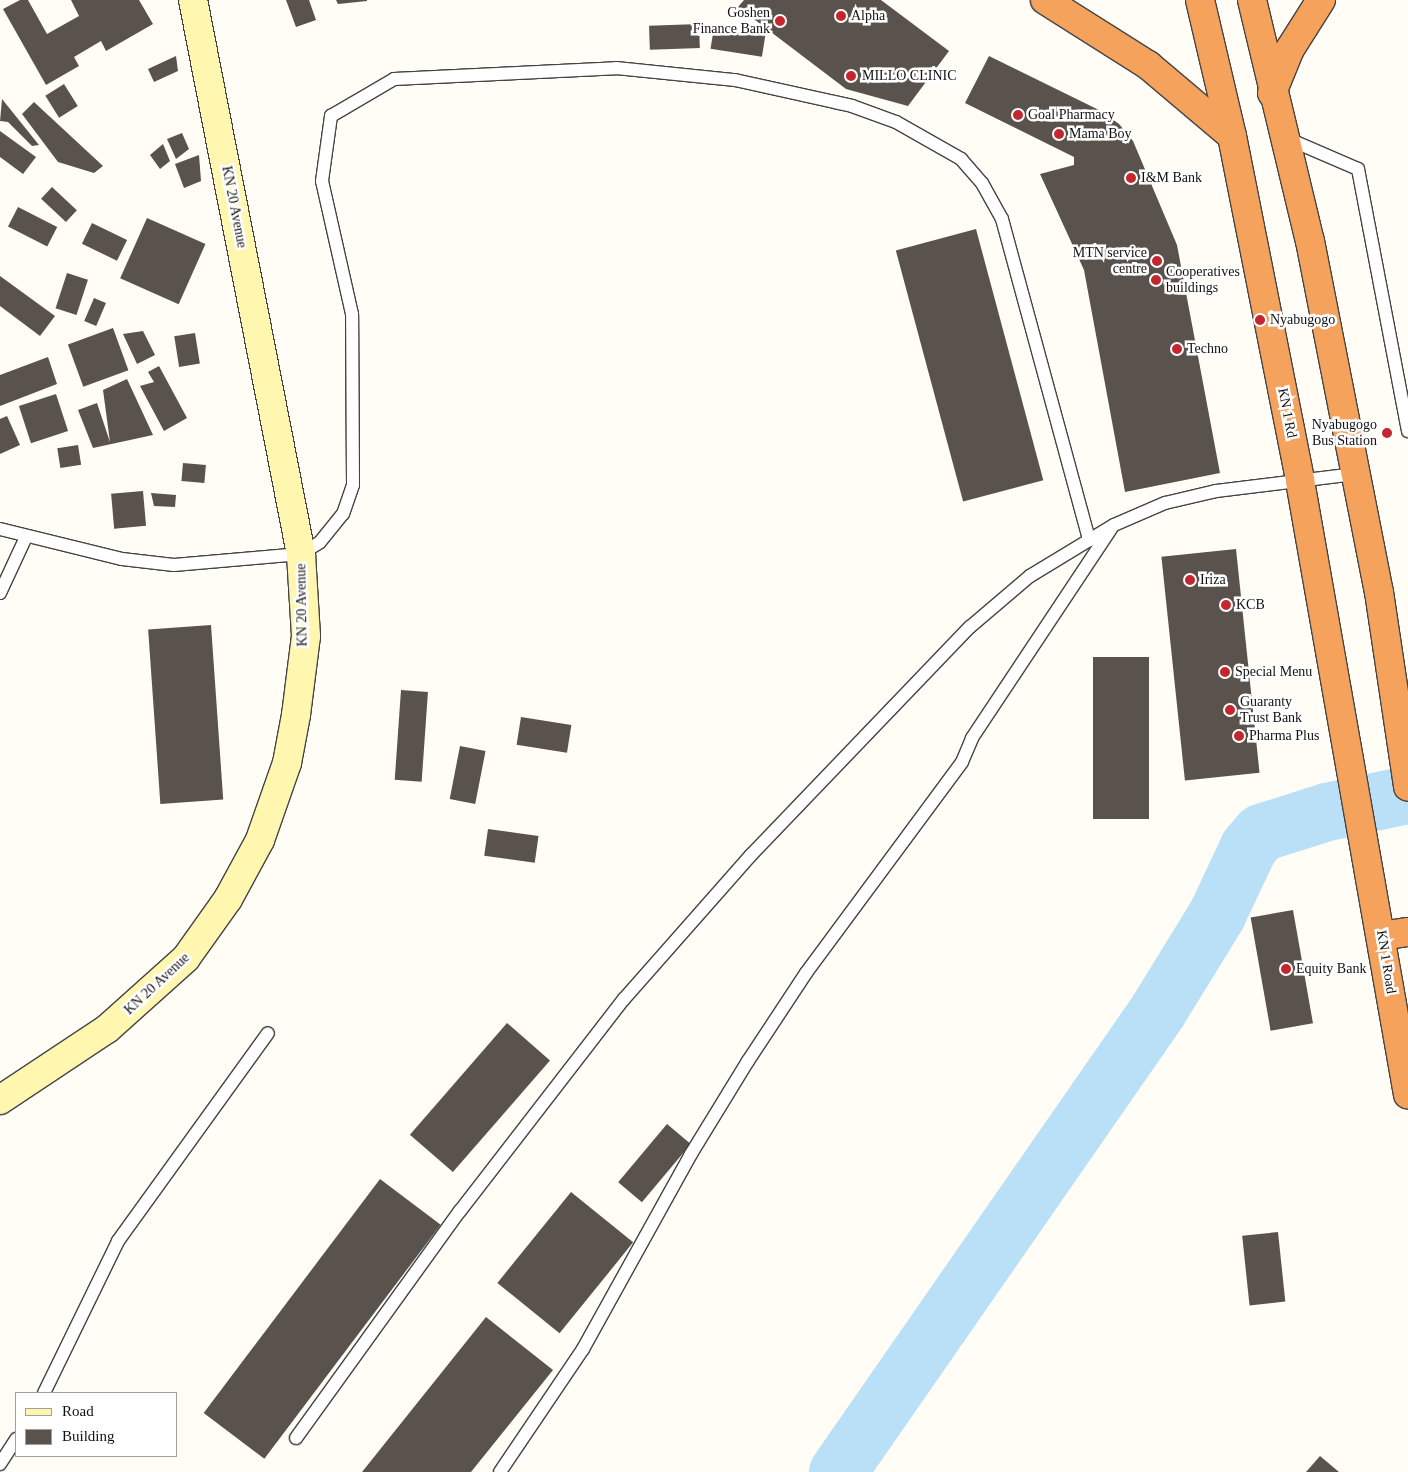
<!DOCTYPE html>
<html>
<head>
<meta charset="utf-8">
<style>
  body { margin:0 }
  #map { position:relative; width:1408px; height:1472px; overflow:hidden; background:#fffdf5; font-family:Georgia,serif }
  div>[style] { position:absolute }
  .river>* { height:58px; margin:-29px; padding:0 29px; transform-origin:29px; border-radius:29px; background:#b9e0f7 }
  .building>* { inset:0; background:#5a524d; transform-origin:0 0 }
  .roads { filter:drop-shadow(1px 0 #444) drop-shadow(-1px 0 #444) drop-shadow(0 1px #444) drop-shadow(0 -1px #444) }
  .lane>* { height:12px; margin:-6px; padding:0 6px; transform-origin:6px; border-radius:6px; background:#fff }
  .secondary>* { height:28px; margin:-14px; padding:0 14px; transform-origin:14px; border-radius:14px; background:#fff6b0 }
  .highway>* { height:28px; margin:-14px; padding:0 14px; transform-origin:14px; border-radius:14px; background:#f5a25d }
  .dots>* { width:14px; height:14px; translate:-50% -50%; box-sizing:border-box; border:2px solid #fff; border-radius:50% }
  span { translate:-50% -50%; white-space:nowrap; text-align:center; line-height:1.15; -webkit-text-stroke:5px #fff; paint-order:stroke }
  .poi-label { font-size:14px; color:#111 }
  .right { translate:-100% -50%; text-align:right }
  .left { translate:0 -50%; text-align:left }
  .street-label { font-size:14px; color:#111 }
  .legend { position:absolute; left:15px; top:1392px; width:162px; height:65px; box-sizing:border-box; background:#fff; border:1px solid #a0a0a0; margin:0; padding:6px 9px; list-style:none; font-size:15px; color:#111 }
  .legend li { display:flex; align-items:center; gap:10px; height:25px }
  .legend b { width:25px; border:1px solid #a0a0a0 }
</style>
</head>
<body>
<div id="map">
  <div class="river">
    <i style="left:838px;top:1472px;width:561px;rotate:-55.23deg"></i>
    <i style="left:1158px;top:1011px;width:113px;rotate:-58.4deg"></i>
    <i style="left:1217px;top:915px;width:75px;rotate:-64.8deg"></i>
    <i style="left:1249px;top:847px;width:18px;rotate:-49deg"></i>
    <i style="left:1261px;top:833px;width:69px;rotate:-17.7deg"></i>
    <i style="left:1327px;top:812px;width:83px;rotate:-11.9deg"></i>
  </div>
  <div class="building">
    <i style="clip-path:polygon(20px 0,28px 0,47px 34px,79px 16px,71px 0,139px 0,153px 24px,106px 51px,101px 41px,74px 57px,79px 66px,46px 85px,3px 9px)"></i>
    <i style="clip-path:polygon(286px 0,309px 0,316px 20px,296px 27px)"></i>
    <i style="clip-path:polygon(336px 0,367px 0,367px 1px,338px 4px)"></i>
    <i style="clip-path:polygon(744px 0,881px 0,949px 51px,908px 106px,846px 89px,738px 7px)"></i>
    <i style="left:699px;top:24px;width:24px;height:50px;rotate:88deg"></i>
    <i style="left:714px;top:27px;width:52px;height:22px;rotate:9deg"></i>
    <i style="clip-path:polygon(176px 56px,178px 71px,154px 82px,148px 69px)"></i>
    <i style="clip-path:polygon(989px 56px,1101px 111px,1119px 124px,1133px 141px,1177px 245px,1220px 473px,1125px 492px,1084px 270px,1040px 174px,1074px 165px,1074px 157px,965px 103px)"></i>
    <i style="left:64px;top:84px;width:26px;height:22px;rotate:58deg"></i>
    <i style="clip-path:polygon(2px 99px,39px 145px,32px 146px,8px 122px,0 121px)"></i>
    <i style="clip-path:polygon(34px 102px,103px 166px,94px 173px,58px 162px,22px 114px)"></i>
    <i style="clip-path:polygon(0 131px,36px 157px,23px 174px,0 157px)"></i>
    <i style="clip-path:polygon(182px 133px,189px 149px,176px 159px,167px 139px)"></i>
    <i style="clip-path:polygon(163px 144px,170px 161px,160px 169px,150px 155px)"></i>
    <i style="clip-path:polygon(199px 155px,201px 181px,184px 188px,175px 164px)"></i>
    <i style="left:52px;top:187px;width:34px;height:16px;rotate:43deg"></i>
    <i style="left:18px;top:207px;width:44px;height:22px;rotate:27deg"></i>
    <i style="left:147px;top:218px;width:64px;height:66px;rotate:24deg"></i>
    <i style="left:92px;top:223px;width:39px;height:23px;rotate:26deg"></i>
    <i style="left:976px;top:229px;width:260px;height:83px;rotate:75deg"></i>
    <i style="left:67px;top:273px;width:22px;height:37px;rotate:18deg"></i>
    <i style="clip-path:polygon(0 276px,55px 316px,40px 336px,0 306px)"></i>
    <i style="left:94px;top:298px;width:13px;height:25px;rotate:23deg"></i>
    <i style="left:113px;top:328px;width:45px;height:48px;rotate:70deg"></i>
    <i style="clip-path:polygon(143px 331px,155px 355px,137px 364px,123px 334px)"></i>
    <i style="left:195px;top:333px;width:31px;height:21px;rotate:81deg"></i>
    <i style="clip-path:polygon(48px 357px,57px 384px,0 406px,0 375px)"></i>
    <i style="clip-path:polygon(159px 366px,187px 418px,164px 431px,140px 386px,154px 382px,148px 372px)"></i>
    <i style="clip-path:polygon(127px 379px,153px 435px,93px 448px,78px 410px,97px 403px,110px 442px,103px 390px)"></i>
    <i style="left:56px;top:394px;width:39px;height:39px;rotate:72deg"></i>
    <i style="clip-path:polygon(7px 416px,20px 445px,0 454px,0 419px)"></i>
    <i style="left:78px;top:445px;width:20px;height:21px;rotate:81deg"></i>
    <i style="left:183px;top:463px;width:23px;height:18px;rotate:5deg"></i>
    <i style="left:143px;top:491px;width:35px;height:32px;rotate:85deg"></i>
    <i style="clip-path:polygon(151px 493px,176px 495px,175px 507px,154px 506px)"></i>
    <i style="left:1236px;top:549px;width:225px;height:75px;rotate:84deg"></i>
    <i style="left:211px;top:625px;width:175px;height:63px;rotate:86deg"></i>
    <i style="left:1093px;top:657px;width:56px;height:162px"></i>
    <i style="left:401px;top:690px;width:27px;height:90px;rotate:4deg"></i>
    <i style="left:521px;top:717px;width:51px;height:28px;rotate:9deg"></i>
    <i style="left:460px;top:746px;width:26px;height:54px;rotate:11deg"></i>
    <i style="left:488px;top:829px;width:51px;height:27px;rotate:8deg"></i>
    <i style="left:1293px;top:910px;width:115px;height:43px;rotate:80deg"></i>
    <i style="left:507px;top:1023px;width:57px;height:148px;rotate:41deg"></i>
    <i style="left:667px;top:1124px;width:31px;height:76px;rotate:40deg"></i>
    <i style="left:380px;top:1179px;width:76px;height:293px;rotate:37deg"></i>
    <i style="left:571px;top:1192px;width:80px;height:117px;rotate:39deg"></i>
    <i style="left:1278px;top:1232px;width:70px;height:36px;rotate:84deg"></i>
    <i style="clip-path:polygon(486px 1317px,553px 1370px,471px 1472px,362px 1472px)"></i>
    <i style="clip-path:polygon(1320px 1456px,1339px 1472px,1306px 1472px)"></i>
  </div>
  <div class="roads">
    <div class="lane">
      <i style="left:1286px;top:138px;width:78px;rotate:23.3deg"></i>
      <i style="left:1358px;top:169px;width:267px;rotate:79.2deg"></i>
      <i style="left:0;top:529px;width:126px;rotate:13.8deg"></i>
      <i style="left:122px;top:559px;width:52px;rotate:6.6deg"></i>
      <i style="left:174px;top:565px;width:127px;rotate:-5deg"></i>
      <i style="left:301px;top:554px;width:22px;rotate:-32deg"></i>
      <i style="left:320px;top:542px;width:36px;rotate:-51deg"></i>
      <i style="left:343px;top:514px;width:31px;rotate:-71deg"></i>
      <i style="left:353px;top:485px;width:171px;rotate:-90.3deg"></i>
      <i style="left:352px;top:314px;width:136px;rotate:-102.7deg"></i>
      <i style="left:322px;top:181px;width:66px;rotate:-82.1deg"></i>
      <i style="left:331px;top:116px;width:73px;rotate:-30.4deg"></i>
      <i style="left:394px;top:79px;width:222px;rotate:-2.8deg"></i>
      <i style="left:616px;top:68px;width:120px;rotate:5.8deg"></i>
      <i style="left:735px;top:80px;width:120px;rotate:12.5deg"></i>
      <i style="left:852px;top:106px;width:47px;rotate:20deg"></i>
      <i style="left:896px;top:122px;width:75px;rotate:29.6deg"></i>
      <i style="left:961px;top:159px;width:32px;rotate:49deg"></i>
      <i style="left:982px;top:183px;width:41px;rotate:60.9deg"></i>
      <i style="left:1002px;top:219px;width:333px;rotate:74.8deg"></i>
      <i style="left:0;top:593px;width:62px;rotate:-65.1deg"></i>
      <i style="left:44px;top:1393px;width:169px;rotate:-64deg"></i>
      <i style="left:118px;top:1241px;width:256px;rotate:-54.2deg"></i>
      <i style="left:296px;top:1438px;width:280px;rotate:-54.2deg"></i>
      <i style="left:460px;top:1211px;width:268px;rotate:-52.3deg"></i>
      <i style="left:624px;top:999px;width:192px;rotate:-48.6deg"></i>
      <i style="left:751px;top:855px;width:316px;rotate:-46.2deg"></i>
      <i style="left:970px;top:627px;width:79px;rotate:-40.4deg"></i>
      <i style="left:1030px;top:576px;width:98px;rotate:-31.3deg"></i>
      <i style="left:1114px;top:525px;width:56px;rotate:-23.3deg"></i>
      <i style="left:1165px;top:503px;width:52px;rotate:-13.2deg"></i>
      <i style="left:1216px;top:491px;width:140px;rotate:-7deg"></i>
      <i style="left:0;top:1464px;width:30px;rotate:-57deg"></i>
      <i style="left:500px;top:1472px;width:148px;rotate:-56deg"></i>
      <i style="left:583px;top:1349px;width:223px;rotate:-61deg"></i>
      <i style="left:691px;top:1154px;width:109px;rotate:-58.5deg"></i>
      <i style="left:748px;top:1061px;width:105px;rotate:-56.6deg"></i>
      <i style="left:806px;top:973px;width:262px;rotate:-53.5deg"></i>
      <i style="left:962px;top:762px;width:26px;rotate:-67deg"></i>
      <i style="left:972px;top:738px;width:251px;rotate:-56.4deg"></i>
    </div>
    <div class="secondary">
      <i style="left:0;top:1100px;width:128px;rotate:-33.6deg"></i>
      <i style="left:107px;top:1029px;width:106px;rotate:-41.9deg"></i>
      <i style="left:186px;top:958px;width:72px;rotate:-54.6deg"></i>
      <i style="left:228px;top:899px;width:67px;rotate:-61.5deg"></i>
      <i style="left:260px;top:840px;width:82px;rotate:-70.7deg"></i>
      <i style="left:287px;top:763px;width:49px;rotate:-79.4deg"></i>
      <i style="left:296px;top:715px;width:80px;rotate:-82.8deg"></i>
      <i style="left:306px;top:636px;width:82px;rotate:-93.5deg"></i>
      <i style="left:301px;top:554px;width:564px;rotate:-101.03deg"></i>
    </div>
    <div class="highway">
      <i style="left:1045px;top:0;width:122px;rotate:32.3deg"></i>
      <i style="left:1148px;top:65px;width:110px;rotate:40.2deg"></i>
      <i style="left:1200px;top:0;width:140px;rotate:76.8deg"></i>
      <i style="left:1232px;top:136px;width:352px;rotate:78.8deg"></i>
      <i style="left:1300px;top:481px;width:623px;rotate:80.02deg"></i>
      <i style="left:1252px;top:0;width:248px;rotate:76.5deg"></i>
      <i style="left:1310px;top:241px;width:358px;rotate:78.9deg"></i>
      <i style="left:1379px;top:592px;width:197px;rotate:81.5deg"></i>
      <i style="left:1272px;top:93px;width:48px;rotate:-67.8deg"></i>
      <i style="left:1290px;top:49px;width:58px;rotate:-57.7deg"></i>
      <i style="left:1382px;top:936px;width:26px;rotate:-9deg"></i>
    </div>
  </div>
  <div class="dots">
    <i style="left:841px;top:16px;background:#c4262e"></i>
    <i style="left:780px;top:21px;background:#c4262e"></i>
    <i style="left:851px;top:76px;background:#c4262e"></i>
    <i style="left:1018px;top:115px;background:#c4262e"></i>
    <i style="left:1059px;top:134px;background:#c4262e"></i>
    <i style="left:1131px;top:178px;background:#c4262e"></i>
    <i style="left:1157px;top:261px;background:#c4262e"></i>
    <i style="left:1156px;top:280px;background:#c4262e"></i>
    <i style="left:1260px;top:320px;background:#c4262e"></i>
    <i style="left:1177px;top:349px;background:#c4262e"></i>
    <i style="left:1387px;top:433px;background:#c4262e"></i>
    <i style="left:1190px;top:580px;background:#c4262e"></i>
    <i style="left:1226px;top:605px;background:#c4262e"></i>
    <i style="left:1225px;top:672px;background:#c4262e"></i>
    <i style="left:1230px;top:710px;background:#c4262e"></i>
    <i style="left:1239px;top:736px;background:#c4262e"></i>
    <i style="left:1286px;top:969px;background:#c4262e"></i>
  </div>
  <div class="poi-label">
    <span class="right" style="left:770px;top:21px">Goshen<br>Finance Bank</span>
    <span class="left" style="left:851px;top:16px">Alpha</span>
    <span class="left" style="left:862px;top:76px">MILLO CLINIC</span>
    <span class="left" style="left:1028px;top:115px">Goal Pharmacy</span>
    <span class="left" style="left:1069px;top:134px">Mama Boy</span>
    <span class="left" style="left:1141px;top:178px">I&amp;M Bank</span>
    <span class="right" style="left:1147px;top:261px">MTN service<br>centre</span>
    <span class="left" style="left:1166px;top:280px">Cooperatives<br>buildings</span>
    <span class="left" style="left:1270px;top:320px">Nyabugogo</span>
    <span class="left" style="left:1187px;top:349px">Techno</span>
    <span class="right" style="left:1377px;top:433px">Nyabugogo<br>Bus Station</span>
    <span class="left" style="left:1200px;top:580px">Iriza</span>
    <span class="left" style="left:1236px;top:605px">KCB</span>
    <span class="left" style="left:1235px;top:672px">Special Menu</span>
    <span class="left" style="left:1240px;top:710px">Guaranty<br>Trust Bank</span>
    <span class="left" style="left:1249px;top:736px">Pharma Plus</span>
    <span class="left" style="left:1296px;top:969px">Equity Bank</span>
  </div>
  <div class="street-label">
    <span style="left:234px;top:207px;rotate:79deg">KN 20 Avenue</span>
    <span style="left:1287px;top:413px;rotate:79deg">KN 1 Rd</span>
    <span style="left:302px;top:605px;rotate:-91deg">KN 20 Avenue</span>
    <span style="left:1386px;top:962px;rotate:81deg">KN 1 Road</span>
    <span style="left:157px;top:984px;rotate:-43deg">KN 20 Avenue</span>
  </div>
  <ul class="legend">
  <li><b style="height:6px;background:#fff6b0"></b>Road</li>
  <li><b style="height:14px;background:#5a524d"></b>Building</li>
  </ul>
</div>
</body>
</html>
